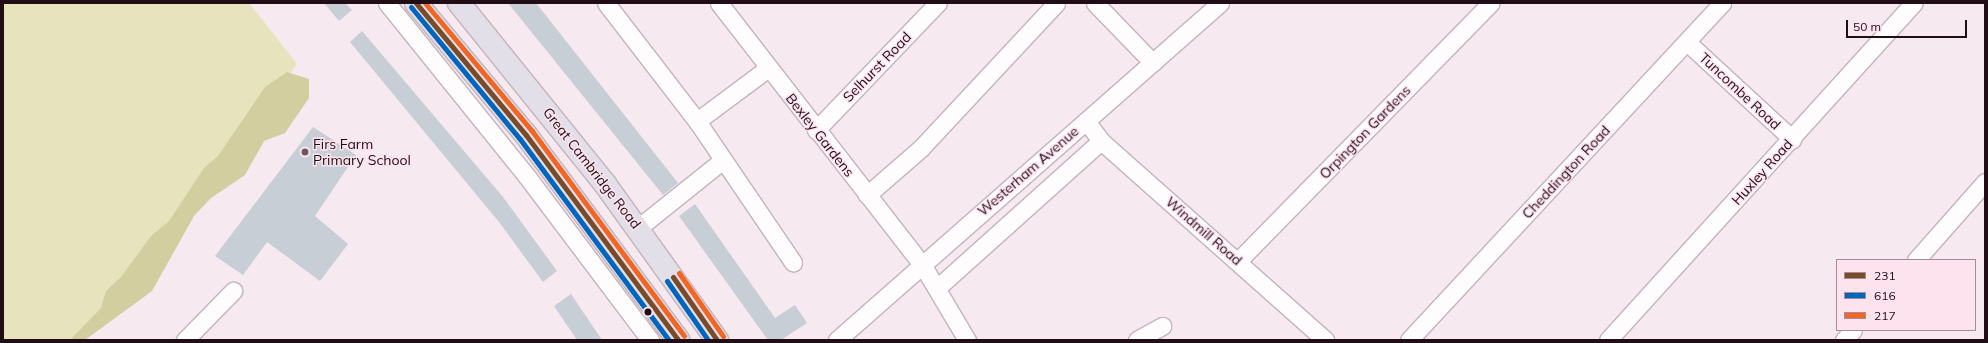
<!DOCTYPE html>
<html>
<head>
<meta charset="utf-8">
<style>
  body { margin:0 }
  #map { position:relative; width:1988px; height:343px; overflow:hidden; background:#f6e9ef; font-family:Mulish,sans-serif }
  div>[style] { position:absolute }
  .green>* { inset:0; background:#e7e4bd }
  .forest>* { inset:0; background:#d2cea0 }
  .building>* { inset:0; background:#c8ced6 }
  .roads { filter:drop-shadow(1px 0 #c4b4bc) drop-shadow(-1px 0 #c4b4bc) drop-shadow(0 1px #c4b4bc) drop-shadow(0 -1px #c4b4bc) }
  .minor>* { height:17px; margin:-8.5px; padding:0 8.5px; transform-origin:8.5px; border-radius:8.5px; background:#fefcfd }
  .highway>* { height:22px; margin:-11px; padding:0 11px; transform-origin:11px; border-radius:11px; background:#e2dfe8 }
  .bus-1>* { height:5px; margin:-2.5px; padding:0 2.5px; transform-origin:2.5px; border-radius:2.5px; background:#7a4b2a }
  .bus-2>* { height:5px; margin:-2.5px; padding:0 2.5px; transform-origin:2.5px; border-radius:2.5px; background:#0065bd }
  .bus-3>* { height:5px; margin:-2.5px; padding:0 2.5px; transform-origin:2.5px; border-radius:2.5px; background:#f26522 }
  .dots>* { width:11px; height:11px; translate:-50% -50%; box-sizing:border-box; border:2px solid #fce3ee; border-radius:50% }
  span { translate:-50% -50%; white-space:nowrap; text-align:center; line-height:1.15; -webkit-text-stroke:3px #fce3ee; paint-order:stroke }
  .street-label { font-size:14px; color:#210d16 }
  .poi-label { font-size:14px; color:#210d16 }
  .left { translate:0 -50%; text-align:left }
  .frame { position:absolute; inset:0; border:4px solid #210d16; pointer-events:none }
  .legend { position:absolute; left:1836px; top:259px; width:140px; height:72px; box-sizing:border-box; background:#fce3ee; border:1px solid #a48d98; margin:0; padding:5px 7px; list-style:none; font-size:12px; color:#210d16 }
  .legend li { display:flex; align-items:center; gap:8px; height:20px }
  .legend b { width:20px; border:1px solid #a48d98 }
  .scale { position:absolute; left:1846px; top:20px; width:121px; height:18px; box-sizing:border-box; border:2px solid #210d16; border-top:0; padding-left:5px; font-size:12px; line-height:14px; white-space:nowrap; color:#210d16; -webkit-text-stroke:3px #fce3ee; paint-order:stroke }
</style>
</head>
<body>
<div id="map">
  <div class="green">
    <i style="clip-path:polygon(3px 3px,249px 3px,297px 64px,85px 340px,3px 340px)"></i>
  </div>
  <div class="forest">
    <i style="clip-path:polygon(287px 72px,309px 79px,309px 98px,285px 133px,264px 141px,245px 175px,211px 198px,194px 216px,152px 291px,85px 340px,70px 340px,101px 308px,106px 291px,121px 277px,151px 236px,169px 221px,204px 168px,218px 156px,265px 87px)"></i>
  </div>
  <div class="building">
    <i style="clip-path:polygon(324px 3px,345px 3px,352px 10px,339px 21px)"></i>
    <i style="clip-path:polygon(508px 3px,536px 3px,678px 183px,663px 195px)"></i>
    <i style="clip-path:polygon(362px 31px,503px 197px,557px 271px,543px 282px,499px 222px,350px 42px)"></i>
    <i style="clip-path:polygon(313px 127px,356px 155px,315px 216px,348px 244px,320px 281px,267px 242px,243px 275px,215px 256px)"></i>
    <i style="clip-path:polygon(695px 204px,775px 318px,795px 305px,807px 323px,781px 340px,768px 340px,679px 216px)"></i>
    <i style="clip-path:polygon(571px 294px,602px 340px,577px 340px,554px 306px)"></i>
  </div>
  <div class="roads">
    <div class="minor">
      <i style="left:387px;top:3px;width:225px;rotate:51.1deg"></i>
      <i style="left:528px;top:178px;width:203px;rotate:53deg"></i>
      <i style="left:606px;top:3px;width:149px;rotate:52.4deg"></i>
      <i style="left:697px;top:121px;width:171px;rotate:55.8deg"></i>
      <i style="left:719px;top:3px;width:333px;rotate:52.2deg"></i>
      <i style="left:923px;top:266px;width:86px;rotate:59.3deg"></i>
      <i style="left:1095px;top:3px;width:83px;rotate:46deg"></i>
      <i style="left:1688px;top:43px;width:142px;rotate:42.7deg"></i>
      <i style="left:697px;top:121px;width:89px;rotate:-36.7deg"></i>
      <i style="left:1086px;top:121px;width:25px;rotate:53deg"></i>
      <i style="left:1101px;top:141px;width:300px;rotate:41.6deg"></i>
      <i style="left:816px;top:130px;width:176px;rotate:-46.2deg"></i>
      <i style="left:867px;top:195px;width:72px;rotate:-41deg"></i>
      <i style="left:921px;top:148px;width:198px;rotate:-47deg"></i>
      <i style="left:638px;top:228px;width:109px;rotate:-38.7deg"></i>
      <i style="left:1916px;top:260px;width:104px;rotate:-48.5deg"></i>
      <i style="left:1238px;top:261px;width:361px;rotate:-45.6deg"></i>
      <i style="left:937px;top:288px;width:220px;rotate:-41.9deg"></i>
      <i style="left:185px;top:340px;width:69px;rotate:-45.6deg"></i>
      <i style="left:837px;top:340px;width:510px;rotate:-41.34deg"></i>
      <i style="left:1137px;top:340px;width:29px;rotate:-29deg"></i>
      <i style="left:1409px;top:340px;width:460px;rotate:-47.1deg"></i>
      <i style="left:1608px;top:340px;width:455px;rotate:-47.8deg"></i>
      <i style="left:1844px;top:340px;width:13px;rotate:-48deg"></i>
    </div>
    <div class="highway">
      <i style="left:416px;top:3px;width:172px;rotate:50.2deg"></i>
      <i style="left:526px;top:135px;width:255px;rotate:53.4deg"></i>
      <i style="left:459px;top:3px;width:233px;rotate:51.1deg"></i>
      <i style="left:605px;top:184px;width:192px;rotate:54.3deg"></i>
    </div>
  </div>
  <div class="bus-1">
    <i style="left:416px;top:3px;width:172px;rotate:50.2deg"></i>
    <i style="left:526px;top:135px;width:255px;rotate:53.4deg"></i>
    <i style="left:673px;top:277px;width:77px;rotate:55.1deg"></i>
  </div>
  <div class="bus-2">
    <i style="left:411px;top:7px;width:171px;rotate:50.5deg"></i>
    <i style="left:520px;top:139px;width:250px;rotate:53.5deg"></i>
    <i style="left:667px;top:281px;width:72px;rotate:55.2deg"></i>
  </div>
  <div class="bus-3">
    <i style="left:425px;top:3px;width:167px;rotate:50.1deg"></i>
    <i style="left:532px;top:131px;width:255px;rotate:53.4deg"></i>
    <i style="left:679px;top:273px;width:77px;rotate:55.1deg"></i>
  </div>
  <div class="dots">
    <i style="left:305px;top:152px;background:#6c5a62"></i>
    <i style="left:648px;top:312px;background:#210d16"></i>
  </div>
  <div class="street-label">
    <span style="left:877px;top:67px;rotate:-46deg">Selhurst Road</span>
    <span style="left:1740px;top:91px;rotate:43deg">Tuncombe Road</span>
    <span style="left:1365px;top:132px;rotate:-46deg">Orpington Gardens</span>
    <span style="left:820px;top:135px;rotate:52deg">Bexley Gardens</span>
    <span style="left:592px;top:168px;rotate:52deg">Great Cambridge Road</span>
    <span style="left:1028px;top:171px;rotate:-41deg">Westerham Avenue</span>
    <span style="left:1566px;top:172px;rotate:-47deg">Cheddington Road</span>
    <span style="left:1762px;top:172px;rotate:-48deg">Huxley Road</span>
    <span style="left:1204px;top:231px;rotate:41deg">Windmill Road</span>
  </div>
  <div class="poi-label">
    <span class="left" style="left:313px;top:152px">Firs Farm<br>Primary School</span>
  </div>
  <div class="frame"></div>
  <ul class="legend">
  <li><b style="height:5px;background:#7a4b2a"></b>231</li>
  <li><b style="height:5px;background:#0065bd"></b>616</li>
  <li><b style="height:5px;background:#f26522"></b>217</li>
  </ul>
  <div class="scale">50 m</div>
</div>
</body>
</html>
